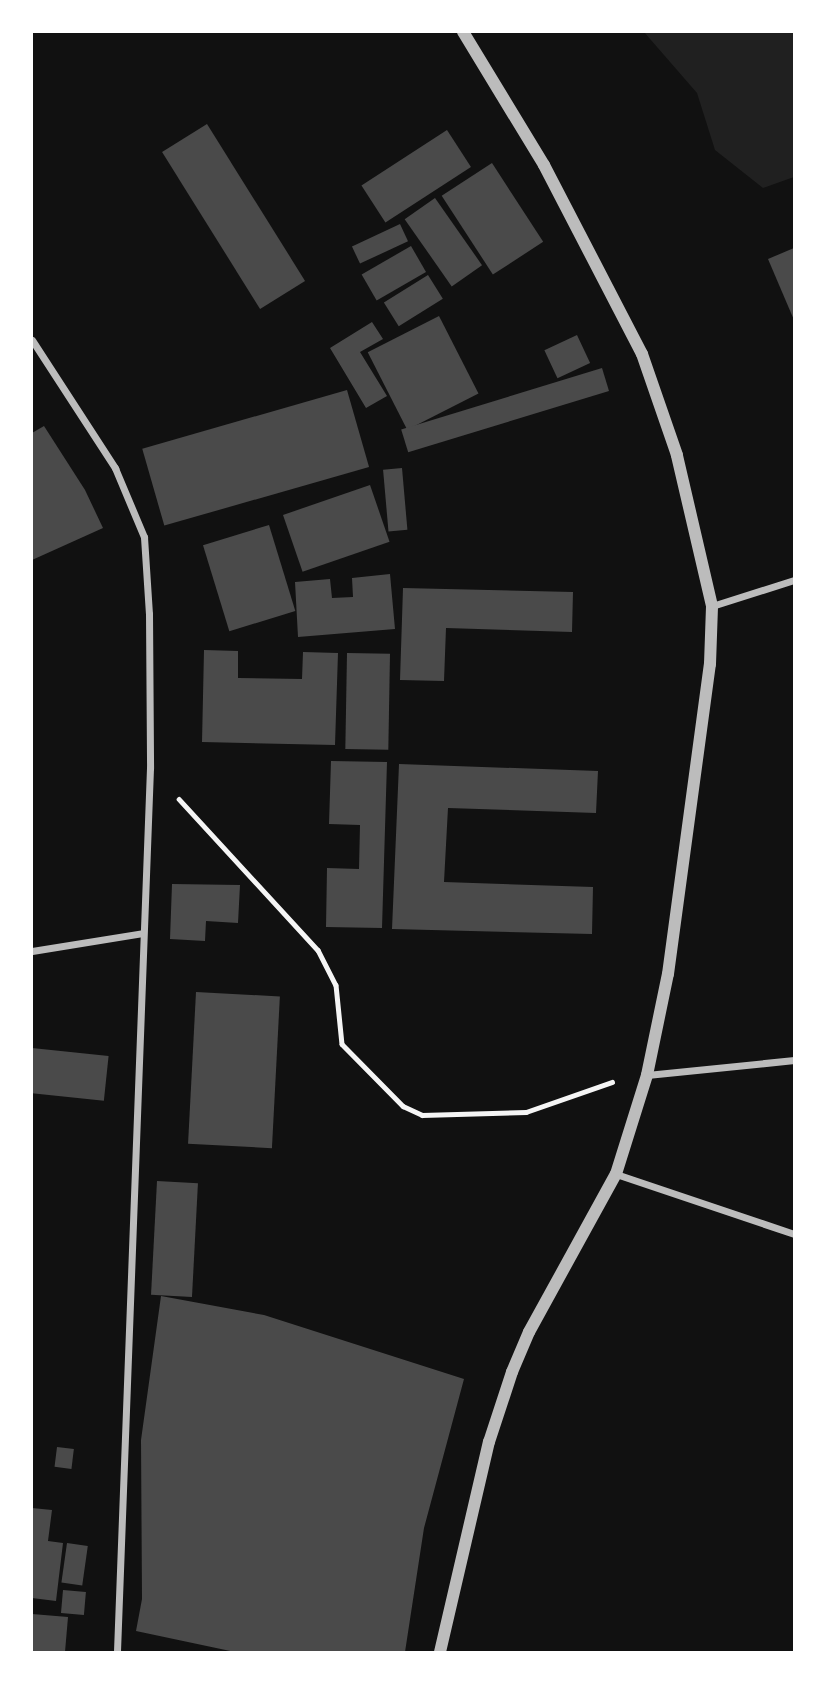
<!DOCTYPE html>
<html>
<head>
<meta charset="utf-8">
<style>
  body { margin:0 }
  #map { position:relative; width:826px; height:1684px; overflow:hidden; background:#111; font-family:Commissioner,sans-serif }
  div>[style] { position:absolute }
  .green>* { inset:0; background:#202020 }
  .building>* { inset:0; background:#4a4a4a; transform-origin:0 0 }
  .path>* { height:4.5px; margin:-2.25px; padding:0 2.25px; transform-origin:2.25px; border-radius:2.25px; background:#f5f5f5 }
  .minor>* { height:7px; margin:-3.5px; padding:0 3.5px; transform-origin:3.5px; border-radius:3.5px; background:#bcbcbc }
  .tertiary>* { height:12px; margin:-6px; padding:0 6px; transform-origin:6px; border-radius:6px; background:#bcbcbc }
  span { translate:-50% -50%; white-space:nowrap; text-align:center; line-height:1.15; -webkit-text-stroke:5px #fff; paint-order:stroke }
  .frame { position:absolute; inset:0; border:33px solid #fff; pointer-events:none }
</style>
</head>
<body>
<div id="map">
  <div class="green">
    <i style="clip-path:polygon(644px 32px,794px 32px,794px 177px,763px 188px,715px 150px,697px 93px)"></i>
  </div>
  <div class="building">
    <i style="left:207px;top:124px;width:185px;height:53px;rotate:58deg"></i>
    <i style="left:447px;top:130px;width:44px;height:102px;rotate:57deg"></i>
    <i style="left:492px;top:163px;width:94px;height:60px;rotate:57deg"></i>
    <i style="left:435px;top:198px;width:82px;height:37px;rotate:55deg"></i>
    <i style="left:400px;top:224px;width:19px;height:53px;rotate:65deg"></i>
    <i style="left:411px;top:246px;width:30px;height:57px;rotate:60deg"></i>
    <i style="clip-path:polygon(794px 248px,794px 320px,768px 259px)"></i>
    <i style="left:428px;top:275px;width:28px;height:52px;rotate:58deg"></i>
    <i style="left:439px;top:316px;width:87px;height:80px;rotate:63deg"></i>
    <i style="clip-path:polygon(372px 322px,383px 339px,360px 352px,387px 396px,366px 408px,330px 348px)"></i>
    <i style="left:577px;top:335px;width:31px;height:36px;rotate:65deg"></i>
    <i style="left:602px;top:368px;width:24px;height:210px;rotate:73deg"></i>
    <i style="left:347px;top:390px;width:80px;height:213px;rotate:74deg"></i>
    <i style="clip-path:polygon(44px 426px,85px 490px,103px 528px,32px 560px,32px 433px)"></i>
    <i style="left:402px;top:468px;width:62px;height:19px;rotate:85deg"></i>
    <i style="left:370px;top:485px;width:60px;height:92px;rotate:71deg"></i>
    <i style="left:269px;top:525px;width:90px;height:69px;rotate:73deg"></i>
    <i style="clip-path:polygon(390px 574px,395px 629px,298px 637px,295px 582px,330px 579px,332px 598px,353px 597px,352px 578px)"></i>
    <i style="clip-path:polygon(403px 588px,573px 592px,572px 632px,446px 628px,444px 681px,400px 680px)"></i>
    <i style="clip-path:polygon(204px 650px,238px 651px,238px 678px,302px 679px,303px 652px,338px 653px,335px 745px,202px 742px)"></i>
    <i style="left:347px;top:653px;width:43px;height:96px;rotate:1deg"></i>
    <i style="clip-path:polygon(331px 761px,387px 762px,382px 928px,326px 927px,327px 868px,359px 869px,360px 825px,329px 824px)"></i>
    <i style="clip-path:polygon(399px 764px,598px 771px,596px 813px,448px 808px,444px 882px,593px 887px,592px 934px,392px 929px)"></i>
    <i style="clip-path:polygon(172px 884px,240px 885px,238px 923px,206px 921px,205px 941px,170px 939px)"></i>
    <i style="left:196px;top:992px;width:84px;height:152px;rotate:3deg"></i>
    <i style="left:32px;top:1048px;width:77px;height:45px;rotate:6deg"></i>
    <i style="left:157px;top:1181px;width:41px;height:114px;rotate:3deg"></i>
    <i style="clip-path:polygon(161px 1296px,264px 1315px,464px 1379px,424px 1528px,405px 1652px,235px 1652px,136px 1631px,142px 1599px,141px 1440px)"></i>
    <i style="left:57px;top:1447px;width:17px;height:20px;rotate:7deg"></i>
    <i style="clip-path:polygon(32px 1508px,52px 1510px,48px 1541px,63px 1543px,56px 1601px,32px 1598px)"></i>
    <i style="left:67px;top:1543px;width:21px;height:40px;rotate:8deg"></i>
    <i style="left:63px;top:1590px;width:23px;height:23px;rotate:5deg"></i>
    <i style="clip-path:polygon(32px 1614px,68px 1617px,65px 1652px,32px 1652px)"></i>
  </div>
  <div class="path">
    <i style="left:179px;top:799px;width:205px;rotate:47.4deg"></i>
    <i style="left:318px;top:950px;width:39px;rotate:63deg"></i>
    <i style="left:336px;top:985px;width:59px;rotate:84.2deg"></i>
    <i style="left:342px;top:1044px;width:87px;rotate:45.5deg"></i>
    <i style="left:403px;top:1106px;width:21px;rotate:25deg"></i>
    <i style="left:422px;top:1115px;width:104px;rotate:-1.7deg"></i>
    <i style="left:526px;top:1112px;width:91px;rotate:-19.2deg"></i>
  </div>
  <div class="minor">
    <i style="left:32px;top:340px;width:153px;rotate:57deg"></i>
    <i style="left:115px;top:468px;width:75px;rotate:67.2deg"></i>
    <i style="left:144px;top:537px;width:77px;rotate:86.3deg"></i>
    <i style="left:149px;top:614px;width:154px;rotate:89.6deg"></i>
    <i style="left:150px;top:768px;width:885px;rotate:92.14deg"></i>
    <i style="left:712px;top:606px;width:86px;rotate:-17.6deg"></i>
    <i style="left:32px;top:951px;width:112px;rotate:-9.2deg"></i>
    <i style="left:647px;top:1075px;width:148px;rotate:-5.8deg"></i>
    <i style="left:616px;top:1174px;width:188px;rotate:18.6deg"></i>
  </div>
  <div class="tertiary">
    <i style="left:440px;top:1652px;width:216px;rotate:-76.9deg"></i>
    <i style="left:489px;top:1442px;width:74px;rotate:-71.8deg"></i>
    <i style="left:512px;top:1372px;width:43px;rotate:-67deg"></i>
    <i style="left:529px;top:1332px;width:180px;rotate:-61.2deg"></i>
    <i style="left:616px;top:1174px;width:104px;rotate:-72.6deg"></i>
    <i style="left:647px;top:1075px;width:103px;rotate:-78.3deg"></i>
    <i style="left:668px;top:974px;width:313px;rotate:-82.3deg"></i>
    <i style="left:710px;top:664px;width:58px;rotate:-88deg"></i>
    <i style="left:712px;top:606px;width:155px;rotate:-103.1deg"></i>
    <i style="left:677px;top:455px;width:107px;rotate:-109.1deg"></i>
    <i style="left:642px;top:354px;width:213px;rotate:-117.4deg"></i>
    <i style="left:544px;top:165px;width:156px;rotate:-121.3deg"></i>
  </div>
  <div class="frame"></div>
</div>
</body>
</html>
